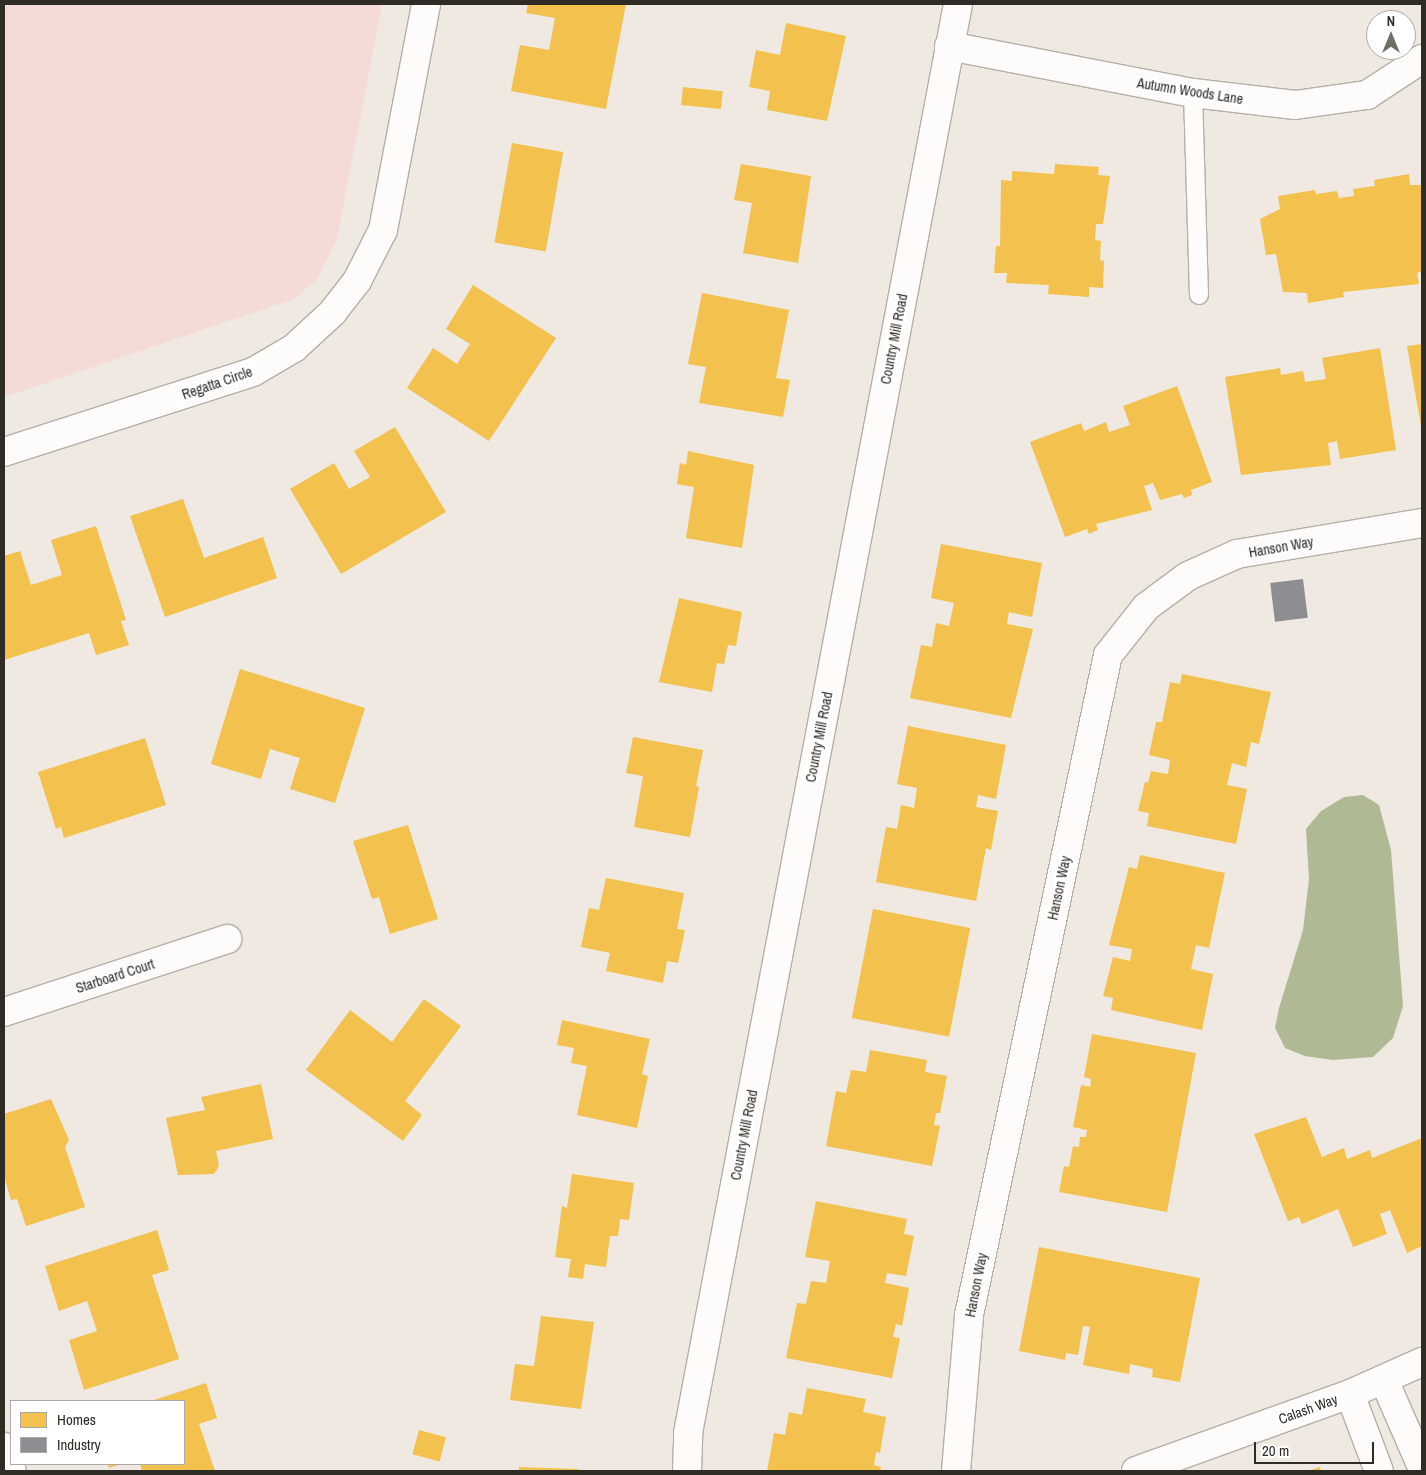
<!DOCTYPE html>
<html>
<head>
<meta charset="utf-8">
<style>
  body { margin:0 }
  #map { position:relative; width:1426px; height:1475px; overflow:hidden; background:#efe9e1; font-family:"Archivo Narrow",sans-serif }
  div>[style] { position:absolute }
  .green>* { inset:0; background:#f5dbd5 }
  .water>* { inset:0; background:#afb994 }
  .homes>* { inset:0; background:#f2c14e; transform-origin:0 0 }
  .industry>* { inset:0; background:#8d8d92; transform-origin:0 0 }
  .roads { filter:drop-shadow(1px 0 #b4afa8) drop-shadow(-1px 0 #b4afa8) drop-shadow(0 1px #b4afa8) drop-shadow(0 -1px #b4afa8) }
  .lane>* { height:18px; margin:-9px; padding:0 9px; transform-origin:9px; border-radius:9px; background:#fdfcfa }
  .street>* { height:28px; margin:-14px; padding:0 14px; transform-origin:14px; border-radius:14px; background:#fdfcfa }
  span { translate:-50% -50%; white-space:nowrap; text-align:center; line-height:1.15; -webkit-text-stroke:5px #fff; paint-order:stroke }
  .street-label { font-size:14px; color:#2f2b25 }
  .frame { position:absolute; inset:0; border:5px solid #2f2b25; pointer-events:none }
  .legend { position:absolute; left:10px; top:1400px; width:175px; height:65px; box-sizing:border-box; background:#fff; border:1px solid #acaaa8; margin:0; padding:6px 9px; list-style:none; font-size:15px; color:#2f2b25 }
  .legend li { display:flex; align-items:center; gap:10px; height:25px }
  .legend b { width:25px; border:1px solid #acaaa8 }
  .north { position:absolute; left:1366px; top:10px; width:50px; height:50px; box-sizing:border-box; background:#fff; border:1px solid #acaaa8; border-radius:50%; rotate:0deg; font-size:14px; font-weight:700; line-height:20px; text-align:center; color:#2f2b25 }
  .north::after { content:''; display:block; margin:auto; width:18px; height:22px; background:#726e67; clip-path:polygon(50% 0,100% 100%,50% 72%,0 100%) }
  .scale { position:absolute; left:1254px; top:1442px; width:120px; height:22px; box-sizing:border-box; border:2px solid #2f2b25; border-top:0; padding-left:6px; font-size:15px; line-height:18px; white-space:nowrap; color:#2f2b25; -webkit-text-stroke:4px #fff; paint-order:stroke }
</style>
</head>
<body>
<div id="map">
  <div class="green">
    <i style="clip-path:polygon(4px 4px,382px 4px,337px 239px,317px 279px,294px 299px,4px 397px)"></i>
  </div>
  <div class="water">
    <i style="clip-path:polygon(1363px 795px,1379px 805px,1391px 850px,1403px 1006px,1393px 1038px,1373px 1057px,1333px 1060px,1305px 1056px,1285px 1048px,1275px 1028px,1279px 1008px,1303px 930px,1309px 879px,1306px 829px,1321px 811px,1344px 797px)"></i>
  </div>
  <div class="homes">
    <i style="clip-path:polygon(528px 4px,626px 4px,606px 109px,511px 91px,520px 45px,549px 50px,555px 18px,526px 13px)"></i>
    <i style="clip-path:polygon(786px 23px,846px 36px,827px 121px,767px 110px,770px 91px,749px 87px,756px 50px,780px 55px)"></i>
    <i style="left:683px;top:87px;width:40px;height:18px;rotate:6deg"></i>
    <i style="left:512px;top:143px;width:52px;height:101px;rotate:10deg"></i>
    <i style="clip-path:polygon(741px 164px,811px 176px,798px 263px,743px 253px,752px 203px,734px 200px)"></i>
    <i style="clip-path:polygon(1055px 164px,1099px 167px,1098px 175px,1110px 176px,1103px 224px,1096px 224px,1095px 240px,1101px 241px,1100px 260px,1104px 261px,1103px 288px,1089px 287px,1089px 297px,1048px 294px,1049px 285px,1006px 283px,1007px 273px,994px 273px,996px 246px,1000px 246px,1001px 180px,1012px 181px,1012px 171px,1054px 174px)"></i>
    <i style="clip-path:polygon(1409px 174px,1410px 185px,1422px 185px,1422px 271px,1417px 273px,1419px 284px,1343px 292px,1344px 297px,1308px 303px,1307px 293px,1283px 292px,1276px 254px,1266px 255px,1260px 219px,1280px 209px,1278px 196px,1315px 190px,1316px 194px,1337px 191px,1339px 198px,1354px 196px,1353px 189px,1375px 186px,1374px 180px)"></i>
    <i style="clip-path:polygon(473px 285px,556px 338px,489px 441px,407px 388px,433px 348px,457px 364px,470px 344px,446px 329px)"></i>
    <i style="clip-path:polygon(702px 293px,789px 310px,776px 378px,790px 380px,783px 417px,699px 403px,706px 367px,688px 364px)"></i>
    <i style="clip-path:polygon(1422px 344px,1422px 426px,1421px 426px,1407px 346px)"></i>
    <i style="clip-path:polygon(1380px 348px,1396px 450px,1340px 459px,1337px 441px,1328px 443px,1331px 465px,1241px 475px,1225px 377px,1280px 368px,1281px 375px,1303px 371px,1305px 382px,1326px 379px,1322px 358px)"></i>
    <i style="clip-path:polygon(1177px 386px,1212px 482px,1191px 490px,1192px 495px,1184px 498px,1182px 494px,1160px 500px,1153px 483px,1144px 486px,1152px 510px,1096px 524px,1098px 530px,1089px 534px,1087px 529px,1065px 537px,1030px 442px,1081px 423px,1084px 431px,1106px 422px,1109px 432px,1130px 425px,1123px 406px)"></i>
    <i style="clip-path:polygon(395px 427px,446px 512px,341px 574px,290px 489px,334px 463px,349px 489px,370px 477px,354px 451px)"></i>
    <i style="clip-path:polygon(688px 451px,754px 465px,742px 548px,686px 538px,694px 487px,677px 484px,680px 463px,686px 465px)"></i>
    <i style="clip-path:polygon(183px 499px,204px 558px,263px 537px,277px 578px,165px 617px,130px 516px)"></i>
    <i style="clip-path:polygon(96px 526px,126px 620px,121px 621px,129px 645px,96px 655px,89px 633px,4px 660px,4px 556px,20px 551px,31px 585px,62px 575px,51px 540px)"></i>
    <i style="clip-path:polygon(941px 544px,1042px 563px,1032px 617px,1009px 612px,1007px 624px,1033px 629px,1011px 718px,910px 698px,921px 645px,932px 647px,936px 623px,949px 626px,954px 603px,931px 598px)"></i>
    <i style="clip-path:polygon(679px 598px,742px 612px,736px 646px,728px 645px,724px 664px,717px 663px,712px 692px,659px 682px)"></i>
    <i style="clip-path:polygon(240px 669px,365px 708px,335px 803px,290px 789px,300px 758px,270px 749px,261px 779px,211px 764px)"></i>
    <i style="clip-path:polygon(1182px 674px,1271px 692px,1259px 744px,1251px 742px,1246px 767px,1232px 763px,1227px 785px,1247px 789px,1236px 844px,1147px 826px,1149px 813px,1138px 811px,1145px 782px,1148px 783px,1151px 771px,1168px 774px,1170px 760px,1149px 755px,1156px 722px,1162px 722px,1170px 682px,1180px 684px)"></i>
    <i style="clip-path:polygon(908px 726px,1006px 745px,996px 799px,978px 795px,976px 807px,998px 811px,991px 850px,986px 848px,976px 901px,876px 882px,886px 827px,897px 829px,901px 805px,914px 808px,917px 788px,897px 784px)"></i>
    <i style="clip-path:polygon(633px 737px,703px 750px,696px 786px,699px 787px,690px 837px,634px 827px,643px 776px,626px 773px)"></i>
    <i style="clip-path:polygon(145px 738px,166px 805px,64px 838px,61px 827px,56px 829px,38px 772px)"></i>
    <i style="clip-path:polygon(408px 825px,438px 919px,390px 934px,379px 897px,372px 899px,353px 841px)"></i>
    <i style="clip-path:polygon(1140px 855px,1225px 873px,1209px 948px,1196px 945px,1191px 969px,1213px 974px,1202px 1030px,1111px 1010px,1113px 998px,1103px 996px,1113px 957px,1130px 961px,1132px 949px,1109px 945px,1129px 867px,1137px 869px)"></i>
    <i style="clip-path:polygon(606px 878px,684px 893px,677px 929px,685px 930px,678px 963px,667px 961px,663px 983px,606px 971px,610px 953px,581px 947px,589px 908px,599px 910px)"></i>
    <i style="left:873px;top:909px;width:99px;height:111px;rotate:11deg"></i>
    <i style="clip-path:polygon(424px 999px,461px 1026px,405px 1101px,422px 1115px,403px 1141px,306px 1070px,350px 1010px,392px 1042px)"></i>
    <i style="clip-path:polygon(562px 1020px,650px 1039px,642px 1074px,648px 1076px,637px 1128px,577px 1115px,587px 1066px,571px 1063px,574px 1048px,557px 1045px)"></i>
    <i style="clip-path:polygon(1092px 1034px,1196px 1053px,1167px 1212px,1059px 1192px,1064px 1166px,1069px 1167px,1073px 1146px,1079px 1147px,1080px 1137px,1086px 1137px,1087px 1130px,1073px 1127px,1081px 1085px,1090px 1087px,1091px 1079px,1084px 1077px)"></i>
    <i style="clip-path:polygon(870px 1050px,927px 1060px,925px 1072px,947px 1076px,940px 1113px,936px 1113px,934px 1125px,940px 1126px,932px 1166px,826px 1146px,836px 1091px,846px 1093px,851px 1070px,866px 1072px)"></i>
    <i style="clip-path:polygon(261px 1084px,273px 1139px,216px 1151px,219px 1166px,214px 1174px,178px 1175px,166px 1118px,205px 1110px,201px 1097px)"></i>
    <i style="clip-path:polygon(51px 1099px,69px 1140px,65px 1147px,85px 1207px,26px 1226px,17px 1199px,11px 1200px,4px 1176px,4px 1114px)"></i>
    <i style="clip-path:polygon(1306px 1117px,1322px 1157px,1344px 1148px,1347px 1159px,1370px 1150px,1372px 1158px,1422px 1138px,1422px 1246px,1407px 1253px,1390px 1210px,1380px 1214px,1387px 1234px,1353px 1247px,1338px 1209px,1302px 1224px,1299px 1217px,1288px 1221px,1254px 1134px)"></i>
    <i style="clip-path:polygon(572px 1174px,634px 1183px,629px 1220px,620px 1219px,618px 1236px,610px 1236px,606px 1267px,585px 1264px,583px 1279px,568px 1277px,571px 1259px,555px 1257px,562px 1206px,567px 1208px)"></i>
    <i style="clip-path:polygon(816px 1201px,907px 1219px,904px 1234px,914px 1236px,906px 1276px,887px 1273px,885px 1283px,909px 1288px,902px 1326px,896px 1324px,893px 1337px,900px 1338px,892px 1378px,786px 1358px,797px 1303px,806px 1304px,811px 1281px,826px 1283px,830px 1261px,805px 1257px)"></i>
    <i style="clip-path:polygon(157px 1230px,169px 1270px,152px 1275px,179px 1359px,84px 1390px,69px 1340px,97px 1331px,87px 1301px,59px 1311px,45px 1266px)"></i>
    <i style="clip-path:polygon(1039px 1247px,1200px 1278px,1180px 1382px,1152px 1377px,1153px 1369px,1130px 1364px,1129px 1374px,1083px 1365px,1090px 1327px,1083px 1326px,1078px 1355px,1066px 1353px,1065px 1360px,1019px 1351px)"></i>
    <i style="clip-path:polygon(541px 1316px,594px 1322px,581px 1409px,510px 1400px,515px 1364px,534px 1366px)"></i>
    <i style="clip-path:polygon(206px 1383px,217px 1418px,199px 1424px,215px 1471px,142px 1471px,140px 1464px,184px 1464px,184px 1401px,151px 1401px)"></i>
    <i style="clip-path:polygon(807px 1388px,866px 1399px,863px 1412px,886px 1417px,880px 1453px,876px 1452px,874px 1465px,881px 1467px,880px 1471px,767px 1471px,774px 1433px,785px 1435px,789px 1412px,802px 1415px)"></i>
    <i style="left:419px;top:1430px;width:28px;height:25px;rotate:15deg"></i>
    <i style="clip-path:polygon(108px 1464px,121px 1464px,109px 1468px)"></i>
    <i style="clip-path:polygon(519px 1467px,579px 1469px,579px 1471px,519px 1471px)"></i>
    <i style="clip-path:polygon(1320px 1467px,1321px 1471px,1308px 1471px)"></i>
  </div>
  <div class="industry">
    <i style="left:1303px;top:579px;width:39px;height:33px;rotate:83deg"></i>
  </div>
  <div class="roads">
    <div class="lane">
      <i style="left:1193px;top:93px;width:202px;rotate:88.3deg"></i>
    </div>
    <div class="street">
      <i style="left:949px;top:46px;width:248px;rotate:10.9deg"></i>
      <i style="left:1193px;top:93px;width:103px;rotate:6.7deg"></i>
      <i style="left:1295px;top:105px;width:73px;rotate:-7.9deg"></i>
      <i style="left:1367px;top:95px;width:66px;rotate:-33.2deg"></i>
      <i style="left:4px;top:452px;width:262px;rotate:-17.8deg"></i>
      <i style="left:253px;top:372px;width:48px;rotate:-30.3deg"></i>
      <i style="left:294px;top:348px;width:52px;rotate:-42.6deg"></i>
      <i style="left:332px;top:313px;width:41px;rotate:-52deg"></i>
      <i style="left:357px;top:281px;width:57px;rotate:-63deg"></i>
      <i style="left:383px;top:230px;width:230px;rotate:-79.2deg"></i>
      <i style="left:4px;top:1012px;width:235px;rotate:-18.1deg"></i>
      <i style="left:1384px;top:1380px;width:95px;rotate:66.4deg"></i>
      <i style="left:1350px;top:1394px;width:82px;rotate:69.4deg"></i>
      <i style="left:4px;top:1447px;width:25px;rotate:72deg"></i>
      <i style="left:687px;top:1471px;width:38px;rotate:-88deg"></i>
      <i style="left:688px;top:1433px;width:1454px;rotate:-79.3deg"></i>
      <i style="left:956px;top:1471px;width:157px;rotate:-85.2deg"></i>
      <i style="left:969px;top:1315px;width:674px;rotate:-78.11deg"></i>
      <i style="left:1108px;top:655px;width:61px;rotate:-51.6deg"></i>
      <i style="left:1146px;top:607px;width:52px;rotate:-36.4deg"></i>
      <i style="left:1188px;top:576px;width:54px;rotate:-24.2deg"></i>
      <i style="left:1237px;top:554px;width:188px;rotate:-9.5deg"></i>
      <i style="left:1136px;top:1471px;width:227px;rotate:-19.8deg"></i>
      <i style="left:1350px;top:1394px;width:79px;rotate:-24deg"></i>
    </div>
  </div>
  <div class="street-label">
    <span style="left:1190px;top:91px;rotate:9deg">Autumn Woods Lane</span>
    <span style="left:894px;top:339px;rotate:-79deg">Country Mill Road</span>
    <span style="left:217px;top:383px;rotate:-19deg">Regatta Circle</span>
    <span style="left:1281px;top:547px;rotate:-10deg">Hanson Way</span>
    <span style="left:819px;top:737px;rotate:-79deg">Country Mill Road</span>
    <span style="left:1059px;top:888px;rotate:-78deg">Hanson Way</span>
    <span style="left:115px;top:976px;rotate:-18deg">Starboard Court</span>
    <span style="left:744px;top:1135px;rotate:-79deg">Country Mill Road</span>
    <span style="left:976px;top:1285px;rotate:-79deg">Hanson Way</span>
    <span style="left:1308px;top:1409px;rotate:-20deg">Calash Way</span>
  </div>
  <div class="frame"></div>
  <ul class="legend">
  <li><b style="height:14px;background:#f2c14e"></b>Homes</li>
  <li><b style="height:14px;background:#8d8d92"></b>Industry</li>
  </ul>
  <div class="north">N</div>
  <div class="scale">20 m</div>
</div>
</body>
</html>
